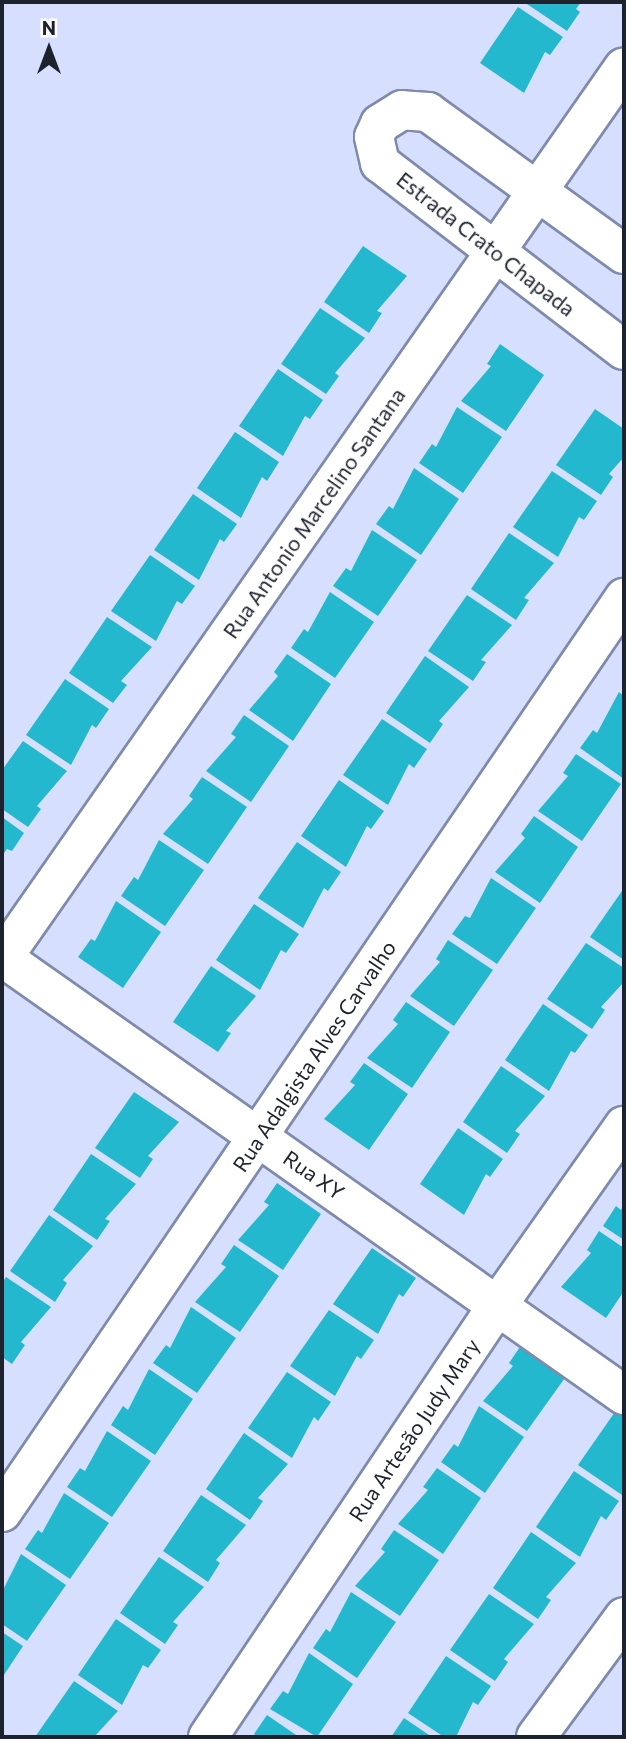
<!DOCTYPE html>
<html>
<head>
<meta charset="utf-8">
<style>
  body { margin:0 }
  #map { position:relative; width:626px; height:1739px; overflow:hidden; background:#d6e0fe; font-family:Commissioner,sans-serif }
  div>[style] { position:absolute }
  .building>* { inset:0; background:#24b8ce }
  .roads { filter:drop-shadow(2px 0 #7f8aac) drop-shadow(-2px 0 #7f8aac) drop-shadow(0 2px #7f8aac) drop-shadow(0 -2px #7f8aac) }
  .minor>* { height:38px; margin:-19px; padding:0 19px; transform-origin:19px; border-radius:19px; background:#fff }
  span { translate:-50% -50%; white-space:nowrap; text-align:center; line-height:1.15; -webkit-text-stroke:7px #fff; paint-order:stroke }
  .street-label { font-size:21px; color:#1d222f }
  .frame { position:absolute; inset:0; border:4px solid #1d222f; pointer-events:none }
  .north { position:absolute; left:14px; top:14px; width:70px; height:70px; -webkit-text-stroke:5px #fff; paint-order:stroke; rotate:0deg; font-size:19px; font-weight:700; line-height:28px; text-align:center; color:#1d222f }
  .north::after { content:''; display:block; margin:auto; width:24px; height:32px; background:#1d222f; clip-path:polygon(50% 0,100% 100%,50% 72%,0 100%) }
</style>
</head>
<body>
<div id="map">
  <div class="building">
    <i style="clip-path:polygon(524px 2px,581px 2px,576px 9px,580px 12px,567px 31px)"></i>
    <i style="clip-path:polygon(518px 7px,563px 37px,550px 55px,545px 52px,524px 93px,480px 63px)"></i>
    <i style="clip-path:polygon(363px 246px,407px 276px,377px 311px,382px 313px,369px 333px,324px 302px)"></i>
    <i style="clip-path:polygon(320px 308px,365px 338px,335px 373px,339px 376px,326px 394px,281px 364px)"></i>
    <i style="clip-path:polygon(500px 344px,544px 375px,506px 431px,461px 401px,491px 366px,487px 364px)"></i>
    <i style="clip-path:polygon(278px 369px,323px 400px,310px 419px,305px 416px,283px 456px,239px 426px)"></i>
    <i style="clip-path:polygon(457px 407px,502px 437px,463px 493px,419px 463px,432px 444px,436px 447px)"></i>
    <i style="clip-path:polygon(595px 409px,624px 429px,624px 457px,609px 474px,613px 477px,601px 495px,556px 465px)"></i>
    <i style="clip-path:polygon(235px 432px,279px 462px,267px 481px,262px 477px,241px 518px,197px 488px)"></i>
    <i style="clip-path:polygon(414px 468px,459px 499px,421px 555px,376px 524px,389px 506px,393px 509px)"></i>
    <i style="clip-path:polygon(552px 471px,597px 501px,584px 520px,579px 517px,558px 557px,513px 527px)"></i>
    <i style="clip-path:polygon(193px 494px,237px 524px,224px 542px,220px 539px,199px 580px,154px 550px)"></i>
    <i style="clip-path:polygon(372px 530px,417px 560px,378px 616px,333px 586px,346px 568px,351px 571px)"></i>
    <i style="clip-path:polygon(509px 533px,554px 563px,524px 598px,529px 600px,516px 620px,471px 589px)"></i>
    <i style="clip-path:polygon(150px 555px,195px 586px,182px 604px,177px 601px,156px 641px,111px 611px)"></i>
    <i style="clip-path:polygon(330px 592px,374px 622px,335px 678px,291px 648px,304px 629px,308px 632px)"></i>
    <i style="clip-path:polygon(467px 595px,512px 625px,481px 660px,486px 662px,473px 681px,428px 651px)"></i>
    <i style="clip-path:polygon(107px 617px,152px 647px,121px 681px,127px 685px,113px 703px,69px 673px)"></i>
    <i style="clip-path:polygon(287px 654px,331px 684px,293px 741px,249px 710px,278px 676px,274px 672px)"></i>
    <i style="clip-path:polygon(425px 656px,469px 687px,439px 721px,443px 724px,430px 743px,386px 713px)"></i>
    <i style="clip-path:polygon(65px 679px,109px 709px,96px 728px,92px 725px,71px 765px,26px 735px)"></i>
    <i style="clip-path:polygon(619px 692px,624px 696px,624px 779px,580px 748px,593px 730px,597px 733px)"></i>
    <i style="clip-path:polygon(244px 715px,289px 746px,251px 802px,206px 771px,236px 737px,231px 734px)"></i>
    <i style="clip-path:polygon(382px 719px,427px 749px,414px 768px,409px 764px,388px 805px,343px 775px)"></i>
    <i style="clip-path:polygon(23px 741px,67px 771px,37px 806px,41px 809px,28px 827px,2px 809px,2px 770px)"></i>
    <i style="clip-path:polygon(576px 754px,621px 784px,582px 841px,538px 811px,568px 776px,563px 773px)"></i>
    <i style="clip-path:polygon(202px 777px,247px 807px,208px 864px,163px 834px,193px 799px,189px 796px)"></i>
    <i style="clip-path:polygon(339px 780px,384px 811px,371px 829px,367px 826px,346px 867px,301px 836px)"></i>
    <i style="clip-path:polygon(534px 816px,578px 847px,540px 903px,495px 872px,525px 838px,521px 834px)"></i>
    <i style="clip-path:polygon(2px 817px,24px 833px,12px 851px,7px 849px,2px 856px)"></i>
    <i style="clip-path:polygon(159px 840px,204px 870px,165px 926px,121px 896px,134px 877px,138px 880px)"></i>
    <i style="clip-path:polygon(297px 842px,341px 872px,328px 891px,324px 888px,303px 928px,258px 898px)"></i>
    <i style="clip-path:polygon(491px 878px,536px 908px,497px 964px,452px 934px,465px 916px,470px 918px)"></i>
    <i style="clip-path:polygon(624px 888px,624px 960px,590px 937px)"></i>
    <i style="clip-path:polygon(116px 901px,161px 932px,123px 988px,78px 957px,91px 939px,95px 941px)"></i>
    <i style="clip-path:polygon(254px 904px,299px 934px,286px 953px,281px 950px,260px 990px,216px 960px)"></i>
    <i style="clip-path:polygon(448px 940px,493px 970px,454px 1026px,410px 996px,440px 962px,436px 959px)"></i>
    <i style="clip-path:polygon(586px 943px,624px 968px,624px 982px,601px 1007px,605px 1010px,592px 1029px,547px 999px)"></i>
    <i style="clip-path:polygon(211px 966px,256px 996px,226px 1031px,231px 1033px,218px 1052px,173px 1022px)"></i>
    <i style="clip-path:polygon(406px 1002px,450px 1032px,412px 1088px,367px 1058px,398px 1024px,393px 1020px)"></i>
    <i style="clip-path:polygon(543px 1004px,588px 1035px,575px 1053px,571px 1051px,549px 1091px,505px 1060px)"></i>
    <i style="clip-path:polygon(364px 1063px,408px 1094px,369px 1150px,324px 1119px,355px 1085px,350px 1082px)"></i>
    <i style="clip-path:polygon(501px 1066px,545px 1096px,515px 1131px,520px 1134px,507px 1153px,463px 1122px)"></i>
    <i style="clip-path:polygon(134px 1092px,179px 1122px,148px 1156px,153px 1159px,140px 1178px,95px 1148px)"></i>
    <i style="clip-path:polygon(458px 1128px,503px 1159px,490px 1177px,486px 1174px,464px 1215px,420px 1184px)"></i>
    <i style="clip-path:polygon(91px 1154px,136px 1184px,105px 1219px,110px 1221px,97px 1240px,53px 1210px)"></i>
    <i style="clip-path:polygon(277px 1183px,321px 1214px,283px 1270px,238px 1240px,269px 1205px,264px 1202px)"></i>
    <i style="clip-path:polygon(624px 1204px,624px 1240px,603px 1226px,616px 1206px,621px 1210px)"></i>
    <i style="clip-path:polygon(49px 1215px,93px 1246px,63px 1280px,67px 1283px,55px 1302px,10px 1271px)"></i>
    <i style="clip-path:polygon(599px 1231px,624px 1248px,624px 1291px,606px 1318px,561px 1287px,591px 1253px,587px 1250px)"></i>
    <i style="clip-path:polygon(234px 1245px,279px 1276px,240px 1332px,195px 1302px,226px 1267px,221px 1264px)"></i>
    <i style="clip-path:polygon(372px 1248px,416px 1278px,403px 1297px,399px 1294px,378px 1334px,333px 1304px)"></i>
    <i style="clip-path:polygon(6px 1277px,51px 1307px,21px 1342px,25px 1345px,12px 1364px,2px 1357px,2px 1283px)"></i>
    <i style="clip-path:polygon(191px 1307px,236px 1338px,197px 1393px,153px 1363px,166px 1345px,170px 1348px)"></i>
    <i style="clip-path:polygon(329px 1310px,374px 1340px,361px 1359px,357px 1356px,335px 1396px,290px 1366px)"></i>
    <i style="clip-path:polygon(522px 1344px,567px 1375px,527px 1431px,483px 1401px,513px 1366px,509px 1363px)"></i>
    <i style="clip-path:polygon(149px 1369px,193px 1399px,155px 1455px,111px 1425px,123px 1406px,128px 1410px)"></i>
    <i style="clip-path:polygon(287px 1372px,331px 1402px,318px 1421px,314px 1417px,292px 1458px,248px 1428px)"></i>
    <i style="clip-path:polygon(479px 1406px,524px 1437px,485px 1493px,441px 1462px,454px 1444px,458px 1447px)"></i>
    <i style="clip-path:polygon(617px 1409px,624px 1414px,622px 1495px,578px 1465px)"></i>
    <i style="clip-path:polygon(107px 1431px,151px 1461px,112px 1517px,67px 1487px,80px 1468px,85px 1471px)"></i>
    <i style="clip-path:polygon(244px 1433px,288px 1464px,258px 1498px,263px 1501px,250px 1520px,206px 1489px)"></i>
    <i style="clip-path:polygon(437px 1468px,481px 1498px,443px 1554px,398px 1524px,428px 1490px,423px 1487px)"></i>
    <i style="clip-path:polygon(574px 1471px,619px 1501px,606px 1520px,601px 1516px,580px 1557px,536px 1527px)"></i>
    <i style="clip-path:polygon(64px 1493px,109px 1523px,70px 1579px,25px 1549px,38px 1530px,42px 1533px)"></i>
    <i style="clip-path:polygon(201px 1495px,246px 1525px,216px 1560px,220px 1563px,208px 1582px,163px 1551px)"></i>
    <i style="clip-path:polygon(394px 1530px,439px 1560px,400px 1616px,355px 1586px,385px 1552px,381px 1549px)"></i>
    <i style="clip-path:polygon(531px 1532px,576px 1563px,546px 1597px,551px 1600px,538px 1619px,493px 1588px)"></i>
    <i style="clip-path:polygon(21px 1554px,66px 1585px,27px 1641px,2px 1624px,2px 1592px)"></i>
    <i style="clip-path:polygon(159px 1557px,204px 1587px,173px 1622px,178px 1625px,165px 1644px,120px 1613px)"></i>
    <i style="clip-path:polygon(351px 1592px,396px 1622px,357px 1678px,313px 1648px,326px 1629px,330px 1632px)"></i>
    <i style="clip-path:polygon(489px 1594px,534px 1624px,504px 1659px,508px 1662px,495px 1681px,450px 1650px)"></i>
    <i style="clip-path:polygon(116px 1619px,161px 1650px,148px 1668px,143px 1665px,122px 1705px,78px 1675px)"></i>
    <i style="clip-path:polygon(2px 1632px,23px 1646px,2px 1678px)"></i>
    <i style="clip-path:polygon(309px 1653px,353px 1684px,317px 1737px,270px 1709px,283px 1691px,288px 1694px)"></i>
    <i style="clip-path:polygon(446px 1656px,491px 1686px,478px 1705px,473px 1702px,456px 1737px,444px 1737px,408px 1713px)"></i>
    <i style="clip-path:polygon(74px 1681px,118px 1711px,94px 1737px,35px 1737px)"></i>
    <i style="clip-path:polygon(267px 1715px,299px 1737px,258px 1737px,254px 1734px)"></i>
    <i style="clip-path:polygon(404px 1718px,432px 1737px,391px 1737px)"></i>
  </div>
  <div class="roads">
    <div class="minor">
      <i style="left:624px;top:254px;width:242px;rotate:-144.1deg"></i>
      <i style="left:428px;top:112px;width:26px;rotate:-176deg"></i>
      <i style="left:402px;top:110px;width:26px;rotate:148deg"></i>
      <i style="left:380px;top:124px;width:14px;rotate:115deg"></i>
      <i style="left:374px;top:137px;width:27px;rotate:77deg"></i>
      <i style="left:380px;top:163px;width:307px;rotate:37.5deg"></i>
      <i style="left:2px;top:957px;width:761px;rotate:35.15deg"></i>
      <i style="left:2px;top:959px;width:1087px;rotate:-55.11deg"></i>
      <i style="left:2px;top:1512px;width:1106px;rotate:-55.76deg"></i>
      <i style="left:208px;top:1737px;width:523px;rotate:-56.16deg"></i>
      <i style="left:499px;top:1303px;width:217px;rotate:-54.8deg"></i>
      <i style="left:536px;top:1737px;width:149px;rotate:-53.7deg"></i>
    </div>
  </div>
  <div class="street-label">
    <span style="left:486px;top:244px;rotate:38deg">Estrada Crato Chapada</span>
    <span style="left:314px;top:513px;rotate:-55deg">Rua Antonio Marcelino Santana</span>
    <span style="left:314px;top:1056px;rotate:-56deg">Rua Adalgista Alves Carvalho</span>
    <span style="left:314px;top:1175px;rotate:35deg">Rua XY</span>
    <span style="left:414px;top:1430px;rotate:-56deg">Rua Artesão Judy Mary</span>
  </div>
  <div class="frame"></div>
  <div class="north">N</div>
</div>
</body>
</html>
